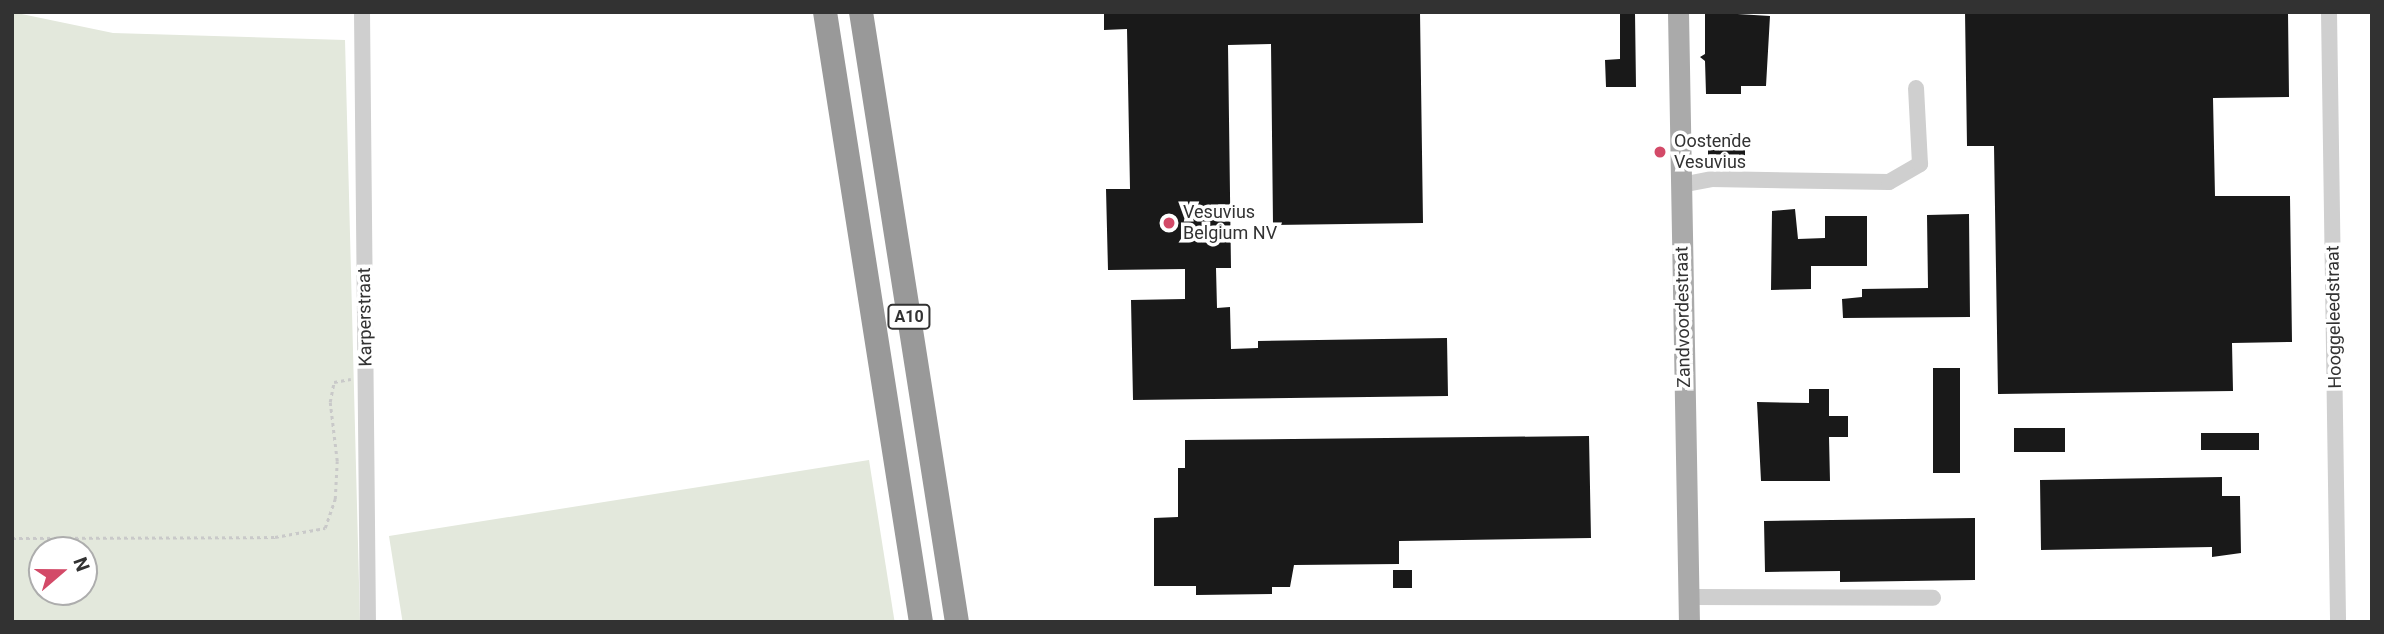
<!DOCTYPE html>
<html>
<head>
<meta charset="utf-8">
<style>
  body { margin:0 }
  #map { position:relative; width:2384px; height:634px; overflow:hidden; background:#fff; font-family:Roboto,sans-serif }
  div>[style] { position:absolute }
  .green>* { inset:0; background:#e3e8dc; transform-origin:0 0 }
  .building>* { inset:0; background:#191919; transform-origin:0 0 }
  .path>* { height:2.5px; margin-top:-1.25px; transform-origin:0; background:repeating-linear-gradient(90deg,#c9c9c9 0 3.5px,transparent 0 7px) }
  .minor>* { height:16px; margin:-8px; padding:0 8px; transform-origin:8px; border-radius:8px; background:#cfcfcf }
  .major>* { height:21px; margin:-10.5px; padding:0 10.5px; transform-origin:10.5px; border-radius:10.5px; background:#aaa }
  .highway>* { height:24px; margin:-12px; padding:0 12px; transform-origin:12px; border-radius:12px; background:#999 }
  .dots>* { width:19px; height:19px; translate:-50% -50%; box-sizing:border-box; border:4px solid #fff; border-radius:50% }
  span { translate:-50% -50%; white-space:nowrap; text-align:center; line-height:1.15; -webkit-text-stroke:7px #fff; paint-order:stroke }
  .shield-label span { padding:2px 5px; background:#fff; border:2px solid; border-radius:5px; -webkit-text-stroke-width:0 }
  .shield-label { font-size:16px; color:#323232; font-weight:700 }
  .poi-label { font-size:18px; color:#323232 }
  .left { translate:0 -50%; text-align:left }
  .street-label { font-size:18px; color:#323232 }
  .frame { position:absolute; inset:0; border:14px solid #323232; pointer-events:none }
  .north { position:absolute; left:28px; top:536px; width:70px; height:70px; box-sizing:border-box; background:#fff; border:2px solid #adadad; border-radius:50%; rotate:70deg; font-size:19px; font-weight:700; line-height:28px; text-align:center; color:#323232 }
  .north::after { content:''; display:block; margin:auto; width:24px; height:32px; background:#d34a68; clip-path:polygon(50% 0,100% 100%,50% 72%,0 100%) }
</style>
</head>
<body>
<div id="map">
  <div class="green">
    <i style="clip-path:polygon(evenodd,12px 12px,113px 33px,345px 40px,360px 622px,12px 622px,12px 12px,42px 550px,84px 550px,84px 592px,42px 592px,42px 550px)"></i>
    <i style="left:869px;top:460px;width:164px;height:486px;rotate:81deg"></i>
  </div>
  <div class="building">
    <i style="clip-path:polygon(1104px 12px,1420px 12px,1423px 223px,1273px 225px,1271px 44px,1228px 45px,1231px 268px,1216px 268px,1217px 308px,1230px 307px,1231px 349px,1258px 348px,1258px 341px,1447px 338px,1448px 396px,1133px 400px,1131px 300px,1185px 299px,1185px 269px,1108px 270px,1106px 189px,1130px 189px,1127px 29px,1104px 30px)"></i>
    <i style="clip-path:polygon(1620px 12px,1635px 12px,1636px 87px,1606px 87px,1605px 60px,1620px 59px)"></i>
    <i style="clip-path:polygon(1705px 12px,1770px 16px,1766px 86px,1741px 86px,1741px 94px,1706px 94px,1705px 61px,1700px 57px,1705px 54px)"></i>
    <i style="clip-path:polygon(1965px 12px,2288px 12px,2289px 97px,2213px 98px,2215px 196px,2290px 196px,2292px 342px,2232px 343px,2233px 391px,1998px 394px,1994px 146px,1967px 146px)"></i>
    <i style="left:1708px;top:134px;width:37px;height:22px"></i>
    <i style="clip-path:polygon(1795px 209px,1798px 239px,1825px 238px,1825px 216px,1867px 216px,1867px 266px,1811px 266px,1811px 289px,1771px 290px,1772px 211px)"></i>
    <i style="clip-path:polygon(1969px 214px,1970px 317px,1843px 318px,1842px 299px,1862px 297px,1862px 289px,1928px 288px,1927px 215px)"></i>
    <i style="left:1933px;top:368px;width:27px;height:105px"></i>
    <i style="clip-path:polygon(1809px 389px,1829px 389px,1829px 416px,1848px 416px,1848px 437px,1829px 437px,1830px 481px,1761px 481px,1757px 402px,1809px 403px)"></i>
    <i style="left:2065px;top:428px;width:24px;height:51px;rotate:90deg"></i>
    <i style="left:2201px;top:433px;width:58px;height:17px"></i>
    <i style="clip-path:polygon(1589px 436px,1591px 538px,1399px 541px,1399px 564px,1294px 565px,1290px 587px,1272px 587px,1272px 594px,1196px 595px,1196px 586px,1154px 586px,1154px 518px,1178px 517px,1178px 468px,1185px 468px,1185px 440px)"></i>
    <i style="clip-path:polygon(2222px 477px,2222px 496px,2240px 496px,2241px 553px,2212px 557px,2212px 547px,2041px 550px,2040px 480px)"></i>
    <i style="clip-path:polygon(1975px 518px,1975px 580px,1840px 582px,1840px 571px,1765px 572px,1764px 521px)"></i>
    <i style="left:1393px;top:570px;width:19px;height:18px"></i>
  </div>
  <div class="path">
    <i style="left:12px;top:538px;width:263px;rotate:-0.2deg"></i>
    <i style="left:275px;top:537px;width:51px;rotate:-10.2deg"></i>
    <i style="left:325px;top:528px;width:31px;rotate:-71deg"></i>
    <i style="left:335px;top:499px;width:38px;rotate:-87deg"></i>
    <i style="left:337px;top:461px;width:59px;rotate:-96.8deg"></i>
    <i style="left:330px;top:402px;width:20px;rotate:-79deg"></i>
    <i style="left:334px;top:382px;width:17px;rotate:-10deg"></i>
  </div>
  <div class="minor">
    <i style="left:362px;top:12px;width:610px;rotate:89.44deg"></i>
    <i style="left:2329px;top:12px;width:610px;rotate:89.15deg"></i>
    <i style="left:1681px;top:185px;width:31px;rotate:-11deg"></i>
    <i style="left:1711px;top:179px;width:178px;rotate:1deg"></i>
    <i style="left:1889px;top:182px;width:36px;rotate:-30deg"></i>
    <i style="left:1920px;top:164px;width:76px;rotate:-93deg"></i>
    <i style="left:1688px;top:597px;width:245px;rotate:0.2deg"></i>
  </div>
  <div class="major">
    <i style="left:1678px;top:12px;width:610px;rotate:88.97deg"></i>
  </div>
  <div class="highway">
    <i style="left:825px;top:12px;width:618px;rotate:81.06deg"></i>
    <i style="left:861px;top:12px;width:618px;rotate:81.06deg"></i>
  </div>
  <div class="dots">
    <i style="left:1660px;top:152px;background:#d34a68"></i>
    <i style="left:1169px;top:223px;background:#d34a68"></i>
  </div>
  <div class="shield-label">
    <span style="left:909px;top:317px">A10</span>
  </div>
  <div class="poi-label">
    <span class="left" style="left:1674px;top:152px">Oostende<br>Vesuvius</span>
    <span class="left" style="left:1183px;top:223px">Vesuvius<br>Belgium NV</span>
  </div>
  <div class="street-label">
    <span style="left:365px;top:317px;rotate:-91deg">Karperstraat</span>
    <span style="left:1683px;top:317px;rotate:-91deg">Zandvoordestraat</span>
    <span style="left:2334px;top:317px;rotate:-91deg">Hooggeleedstraat</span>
  </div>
  <div class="frame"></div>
  <div class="north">N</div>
</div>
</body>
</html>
